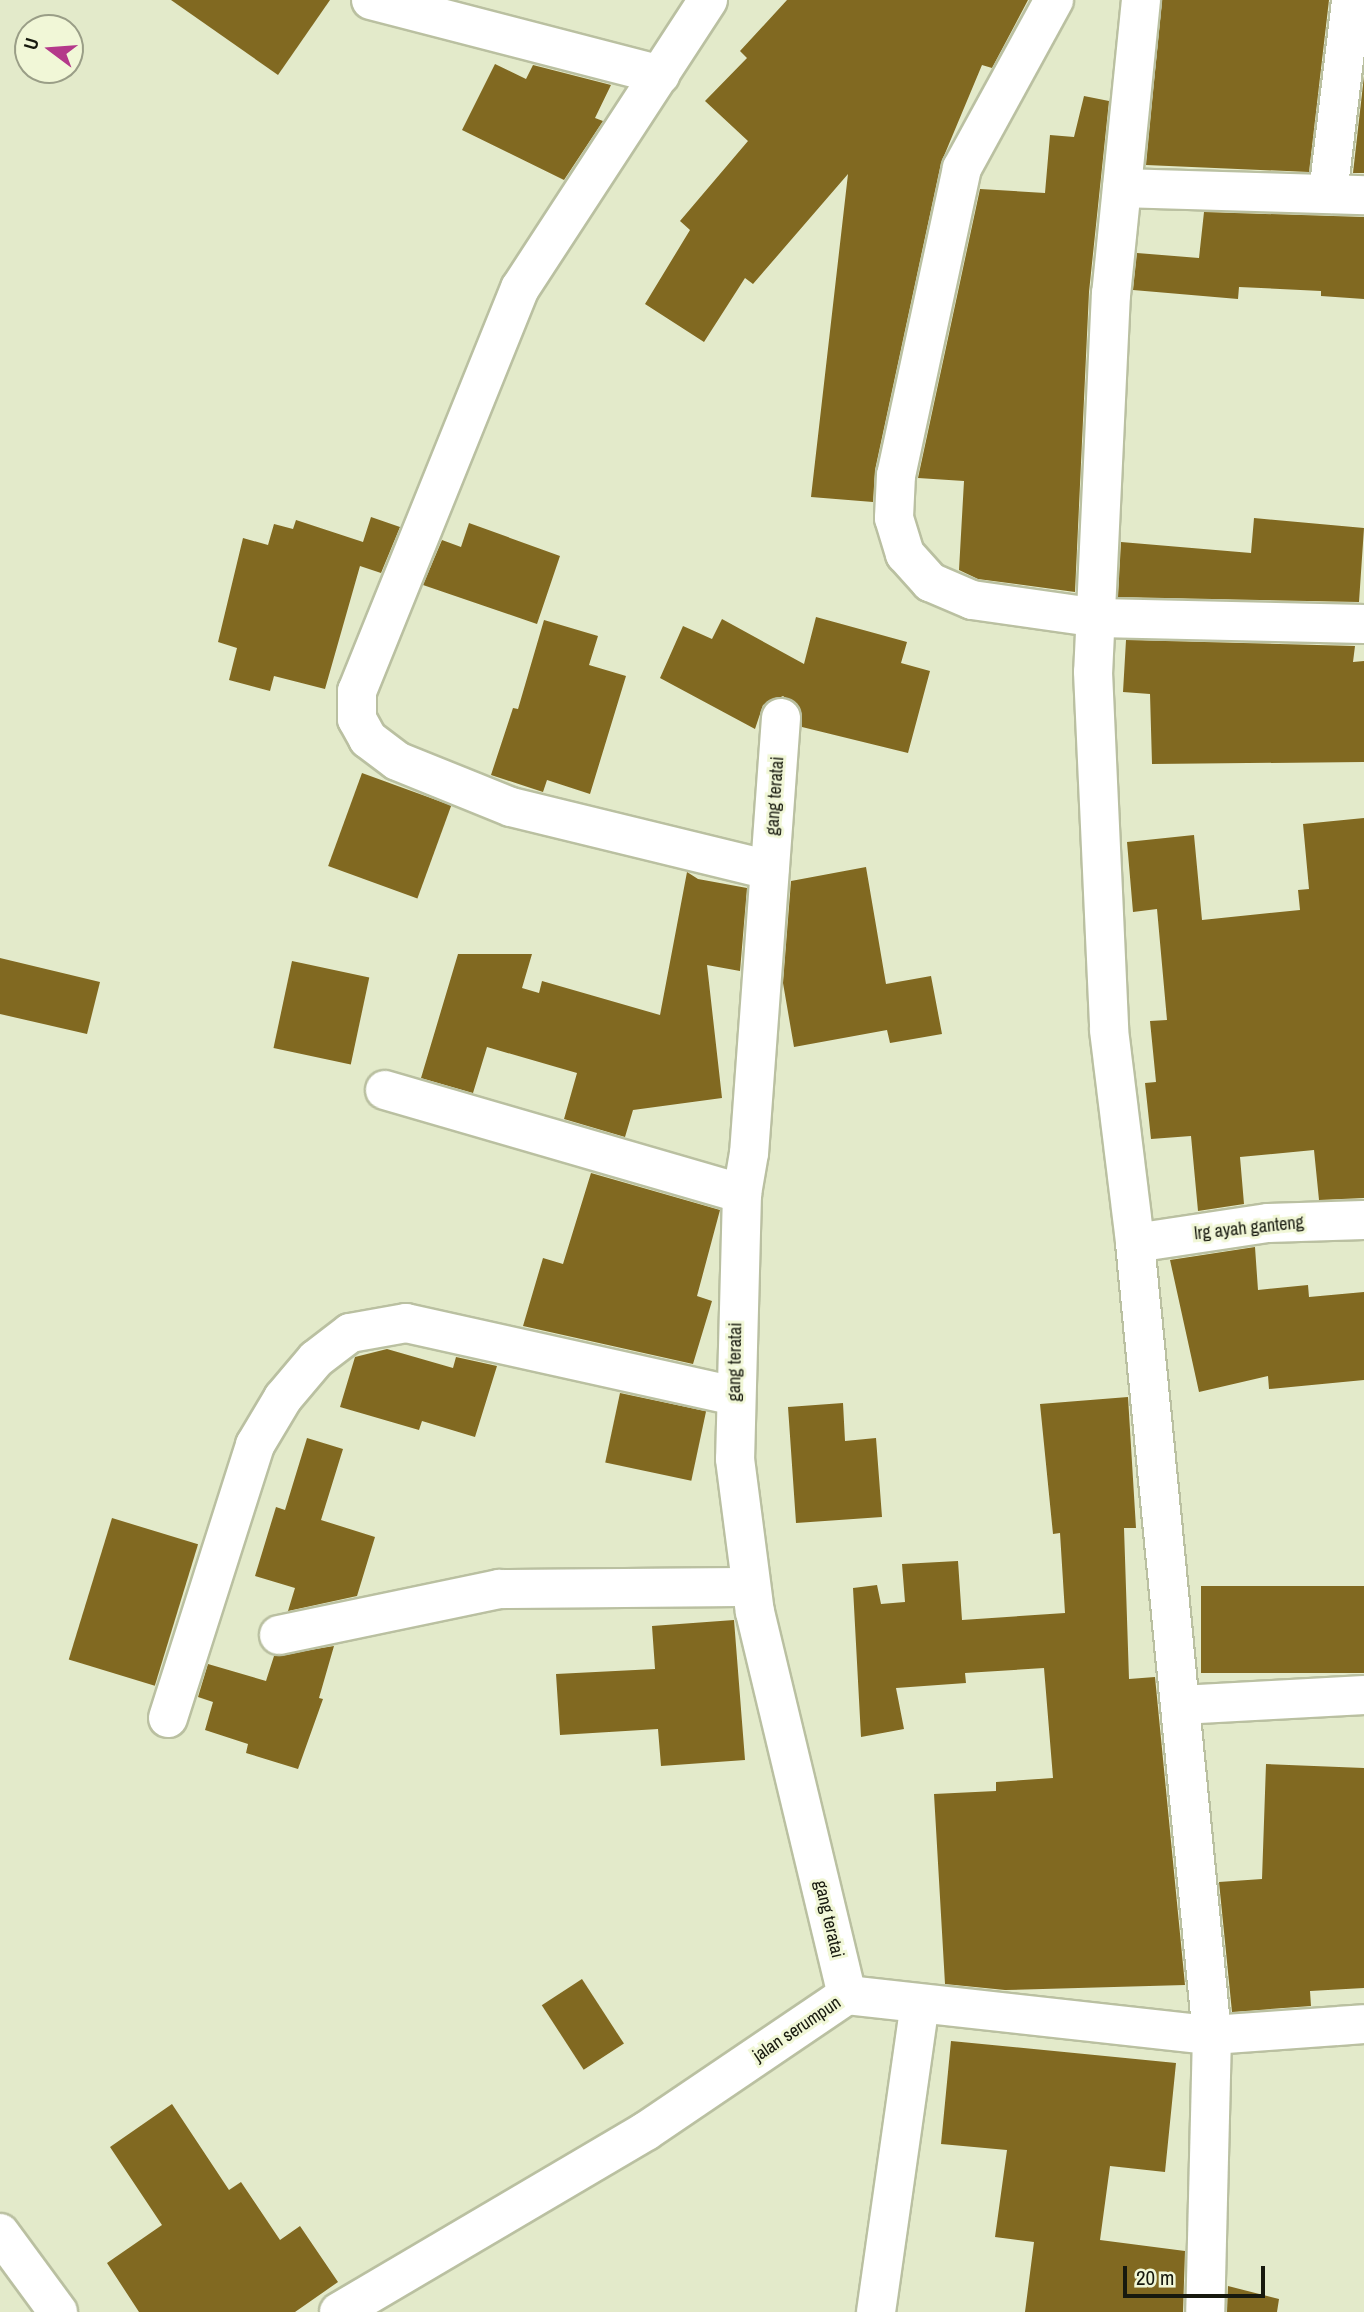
<!DOCTYPE html>
<html>
<head>
<meta charset="utf-8">
<style>
  body { margin:0 }
  #map { position:relative; width:1364px; height:2312px; overflow:hidden; background:#e3eaca; font-family:"Archivo Narrow",sans-serif }
  div>[style] { position:absolute }
  .building>* { inset:0; background:#816921; transform-origin:0 0 }
  .roads { filter:drop-shadow(2px 0 #bac0a1) drop-shadow(-2px 0 #bac0a1) drop-shadow(0 2px #bac0a1) drop-shadow(0 -2px #bac0a1) }
  .minor>* { height:38px; margin:-19px; padding:0 19px; transform-origin:19px; border-radius:19px; background:#fff }
  .tertiary>* { height:38px; margin:-19px; padding:0 19px; transform-origin:19px; border-radius:19px; background:#fff }
  span { translate:-50% -50%; white-space:nowrap; text-align:center; line-height:1.15; -webkit-text-stroke:6px #f1f7d7; paint-order:stroke }
  .street-label { font-size:18px; color:#17190e }
  .north { position:absolute; left:14px; top:14px; width:70px; height:70px; box-sizing:border-box; background:#f1f7d7; border:2px solid #9a9e87; border-radius:50%; rotate:286deg; font-size:19px; font-weight:700; line-height:28px; text-align:center; color:#17190e }
  .north::after { content:''; display:block; margin:auto; width:24px; height:32px; background:#b4398a; clip-path:polygon(50% 0,100% 100%,50% 72%,0 100%) }
  .scale { position:absolute; left:1123px; top:2266px; width:142px; height:32px; box-sizing:border-box; border:4px solid #17190e; border-top:0; padding-left:9px; font-size:21px; line-height:24px; white-space:nowrap; color:#17190e; -webkit-text-stroke:5px #f1f7d7; paint-order:stroke }
</style>
</head>
<body>
<div id="map">
  <div class="building">
    <i style="clip-path:polygon(171px 0,330px 0,278px 75px)"></i>
    <i style="clip-path:polygon(787px 0,1028px 0,992px 68px,982px 65px,941px 163px,875px 470px,873px 502px,811px 497px,848px 174px,753px 284px,745px 278px,704px 342px,645px 304px,690px 230px,680px 221px,748px 141px,705px 101px,747px 58px,740px 51px)"></i>
    <i style="clip-path:polygon(1162px 0,1329px 0,1309px 172px,1146px 165px)"></i>
    <i style="clip-path:polygon(495px 64px,526px 79px,533px 65px,611px 85px,595px 118px,603px 121px,564px 180px,462px 130px)"></i>
    <i style="clip-path:polygon(1364px 76px,1364px 173px,1353px 173px)"></i>
    <i style="clip-path:polygon(1084px 96px,1109px 101px,1089px 292px,1075px 592px,978px 579px,959px 570px,964px 481px,918px 478px,980px 189px,1045px 193px,1050px 135px,1074px 137px)"></i>
    <i style="clip-path:polygon(1204px 212px,1364px 217px,1364px 299px,1321px 296px,1321px 291px,1239px 287px,1238px 299px,1133px 290px,1137px 253px,1199px 258px)"></i>
    <i style="clip-path:polygon(371px 517px,400px 527px,381px 573px,360px 566px,325px 689px,274px 676px,270px 691px,229px 680px,237px 648px,218px 642px,243px 538px,268px 545px,274px 524px,293px 529px,296px 520px,363px 542px)"></i>
    <i style="clip-path:polygon(1254px 518px,1364px 528px,1359px 602px,1118px 597px,1121px 542px,1251px 553px)"></i>
    <i style="clip-path:polygon(469px 523px,560px 556px,537px 624px,423px 585px,442px 540px,461px 547px)"></i>
    <i style="clip-path:polygon(816px 617px,907px 642px,901px 663px,930px 671px,908px 753px,802px 727px,800px 708px,783px 696px,763px 705px,755px 729px,660px 678px,683px 626px,712px 639px,722px 619px,804px 664px)"></i>
    <i style="clip-path:polygon(544px 620px,598px 636px,589px 665px,626px 676px,590px 794px,547px 780px,543px 792px,491px 775px,513px 708px,518px 709px)"></i>
    <i style="clip-path:polygon(1126px 640px,1355px 646px,1353px 662px,1364px 661px,1364px 762px,1152px 764px,1150px 694px,1123px 692px)"></i>
    <i style="left:362px;top:773px;width:95px;height:99px;rotate:20deg"></i>
    <i style="clip-path:polygon(1364px 818px,1364px 1198px,1319px 1200px,1314px 1150px,1240px 1157px,1244px 1204px,1198px 1211px,1191px 1136px,1151px 1139px,1145px 1083px,1156px 1082px,1150px 1021px,1167px 1020px,1157px 909px,1133px 912px,1127px 842px,1194px 835px,1202px 920px,1300px 910px,1298px 890px,1309px 889px,1303px 824px)"></i>
    <i style="clip-path:polygon(866px 867px,886px 984px,931px 976px,942px 1034px,890px 1043px,887px 1030px,794px 1047px,783px 983px,791px 881px)"></i>
    <i style="clip-path:polygon(687px 872px,698px 879px,747px 888px,740px 971px,707px 965px,722px 1098px,633px 1110px,625px 1137px,564px 1119px,577px 1073px,487px 1047px,473px 1093px,421px 1078px,458px 954px,532px 954px,522px 988px,539px 993px,542px 981px,660px 1015px)"></i>
    <i style="clip-path:polygon(0 958px,100px 982px,87px 1034px,0 1014px)"></i>
    <i style="left:292px;top:961px;width:79px;height:89px;rotate:12deg"></i>
    <i style="clip-path:polygon(591px 1173px,720px 1210px,697px 1296px,712px 1301px,693px 1364px,523px 1326px,543px 1258px,563px 1264px)"></i>
    <i style="clip-path:polygon(1255px 1247px,1258px 1290px,1308px 1285px,1309px 1297px,1364px 1292px,1364px 1380px,1269px 1389px,1268px 1376px,1199px 1392px,1170px 1260px)"></i>
    <i style="clip-path:polygon(387px 1349px,453px 1368px,456px 1357px,497px 1366px,475px 1437px,422px 1421px,419px 1430px,340px 1407px,355px 1357px)"></i>
    <i style="left:620px;top:1393px;width:88px;height:71px;rotate:12deg"></i>
    <i style="clip-path:polygon(1128px 1397px,1136px 1528px,1124px 1528px,1129px 1679px,1155px 1677px,1185px 1985px,1005px 1990px,945px 1984px,934px 1794px,996px 1791px,996px 1782px,1053px 1778px,1044px 1668px,965px 1673px,966px 1683px,896px 1688px,904px 1729px,861px 1737px,853px 1588px,877px 1585px,881px 1604px,905px 1602px,902px 1564px,958px 1561px,962px 1620px,1065px 1613px,1060px 1533px,1053px 1534px,1040px 1404px)"></i>
    <i style="clip-path:polygon(843px 1403px,845px 1441px,876px 1438px,882px 1517px,796px 1523px,788px 1407px)"></i>
    <i style="clip-path:polygon(307px 1438px,343px 1449px,321px 1520px,375px 1537px,357px 1596px,288px 1611px,295px 1588px,255px 1576px,276px 1507px,285px 1510px)"></i>
    <i style="left:112px;top:1518px;width:90px;height:148px;rotate:17deg"></i>
    <i style="left:1364px;top:1586px;width:87px;height:163px;rotate:90deg"></i>
    <i style="clip-path:polygon(734px 1620px,745px 1760px,661px 1766px,658px 1729px,560px 1735px,556px 1674px,655px 1669px,652px 1626px)"></i>
    <i style="clip-path:polygon(334px 1646px,319px 1698px,323px 1699px,298px 1769px,246px 1753px,248px 1744px,205px 1730px,213px 1702px,198px 1697px,208px 1664px,266px 1681px,274px 1656px)"></i>
    <i style="clip-path:polygon(1266px 1764px,1364px 1768px,1364px 1988px,1310px 1991px,1311px 2006px,1232px 2012px,1219px 1882px,1262px 1879px)"></i>
    <i style="left:582px;top:1979px;width:77px;height:48px;rotate:57deg"></i>
    <i style="clip-path:polygon(951px 2041px,1176px 2063px,1165px 2172px,1110px 2166px,1100px 2240px,1185px 2251px,1183px 2312px,1025px 2312px,1034px 2242px,995px 2237px,1007px 2150px,941px 2144px)"></i>
    <i style="clip-path:polygon(172px 2104px,229px 2190px,241px 2182px,280px 2240px,300px 2226px,338px 2282px,295px 2312px,139px 2312px,107px 2263px,162px 2225px,110px 2147px)"></i>
    <i style="clip-path:polygon(1228px 2286px,1279px 2299px,1277px 2312px,1227px 2312px)"></i>
  </div>
  <div class="roads">
    <div class="minor">
      <i style="left:371px;top:0;width:299px;rotate:14.5deg"></i>
      <i style="left:708px;top:0;width:344px;rotate:123.1deg"></i>
      <i style="left:520px;top:288px;width:435px;rotate:112deg"></i>
      <i style="left:357px;top:691px;width:28px;rotate:90deg"></i>
      <i style="left:357px;top:719px;width:23px;rotate:61deg"></i>
      <i style="left:368px;top:739px;width:36px;rotate:37deg"></i>
      <i style="left:397px;top:761px;width:123px;rotate:22deg"></i>
      <i style="left:511px;top:807px;width:266px;rotate:13.7deg"></i>
      <i style="left:1054px;top:0;width:192px;rotate:118.7deg"></i>
      <i style="left:962px;top:168px;width:314px;rotate:102.1deg"></i>
      <i style="left:896px;top:475px;width:43px;rotate:92.7deg"></i>
      <i style="left:894px;top:518px;width:38px;rotate:73deg"></i>
      <i style="left:905px;top:554px;width:38px;rotate:48deg"></i>
      <i style="left:930px;top:582px;width:46px;rotate:23.2deg"></i>
      <i style="left:972px;top:600px;width:128px;rotate:8.1deg"></i>
      <i style="left:1099px;top:618px;width:265px;rotate:1.3deg"></i>
      <i style="left:1141px;top:0;width:295px;rotate:95.8deg"></i>
      <i style="left:1111px;top:293px;width:379px;rotate:92.7deg"></i>
      <i style="left:1093px;top:672px;width:358px;rotate:87.4deg"></i>
      <i style="left:1109px;top:1030px;width:215px;rotate:83deg"></i>
      <i style="left:1135px;top:1243px;width:796px;rotate:84.45deg"></i>
      <i style="left:1212px;top:2035px;width:277px;rotate:91.4deg"></i>
      <i style="left:1122px;top:188px;width:242px;rotate:1.7deg"></i>
      <i style="left:1328px;top:194px;width:195px;rotate:-83.2deg"></i>
      <i style="left:781px;top:718px;width:436px;rotate:94.2deg"></i>
      <i style="left:749px;top:1153px;width:42px;rotate:99.7deg"></i>
      <i style="left:742px;top:1194px;width:265px;rotate:91.5deg"></i>
      <i style="left:735px;top:1459px;width:154px;rotate:82.6deg"></i>
      <i style="left:755px;top:1612px;width:394px;rotate:76.5deg"></i>
      <i style="left:385px;top:1090px;width:372px;rotate:16.2deg"></i>
      <i style="left:1135px;top:1243px;width:134px;rotate:-8.6deg"></i>
      <i style="left:1268px;top:1223px;width:96px;rotate:-1.8deg"></i>
      <i style="left:279px;top:1635px;width:225px;rotate:-11.8deg"></i>
      <i style="left:499px;top:1589px;width:251px;rotate:-0.5deg"></i>
      <i style="left:1181px;top:1705px;width:183px;rotate:-3.1deg"></i>
      <i style="left:168px;top:1718px;width:287px;rotate:-72.3deg"></i>
      <i style="left:255px;top:1445px;width:55px;rotate:-59.2deg"></i>
      <i style="left:283px;top:1398px;width:51px;rotate:-49.8deg"></i>
      <i style="left:316px;top:1359px;width:43px;rotate:-37.4deg"></i>
      <i style="left:350px;top:1333px;width:57px;rotate:-10.1deg"></i>
      <i style="left:406px;top:1323px;width:337px;rotate:12.5deg"></i>
      <i style="left:339px;top:2312px;width:356px;rotate:-30.5deg"></i>
      <i style="left:646px;top:2131px;width:243px;rotate:-34.1deg"></i>
      <i style="left:847px;top:1995px;width:367px;rotate:6.3deg"></i>
      <i style="left:1212px;top:2035px;width:152px;rotate:-4.1deg"></i>
      <i style="left:876px;top:2312px;width:311px;rotate:-81.9deg"></i>
    </div>
    <div class="tertiary">
      <i style="left:0;top:2233px;width:98px;rotate:53.7deg"></i>
    </div>
  </div>
  <div class="street-label">
    <span style="left:775px;top:796px;rotate:-86deg">gang teratai</span>
    <span style="left:1249px;top:1228px;rotate:-6deg">lrg ayah ganteng</span>
    <span style="left:735px;top:1362px;rotate:-89deg">gang teratai</span>
    <span style="left:829px;top:1919px;rotate:77deg">gang teratai</span>
    <span style="left:797px;top:2029px;rotate:-34deg">jalan serumpun</span>
  </div>
  <div class="north">U</div>
  <div class="scale">20 m</div>
</div>
</body>
</html>
